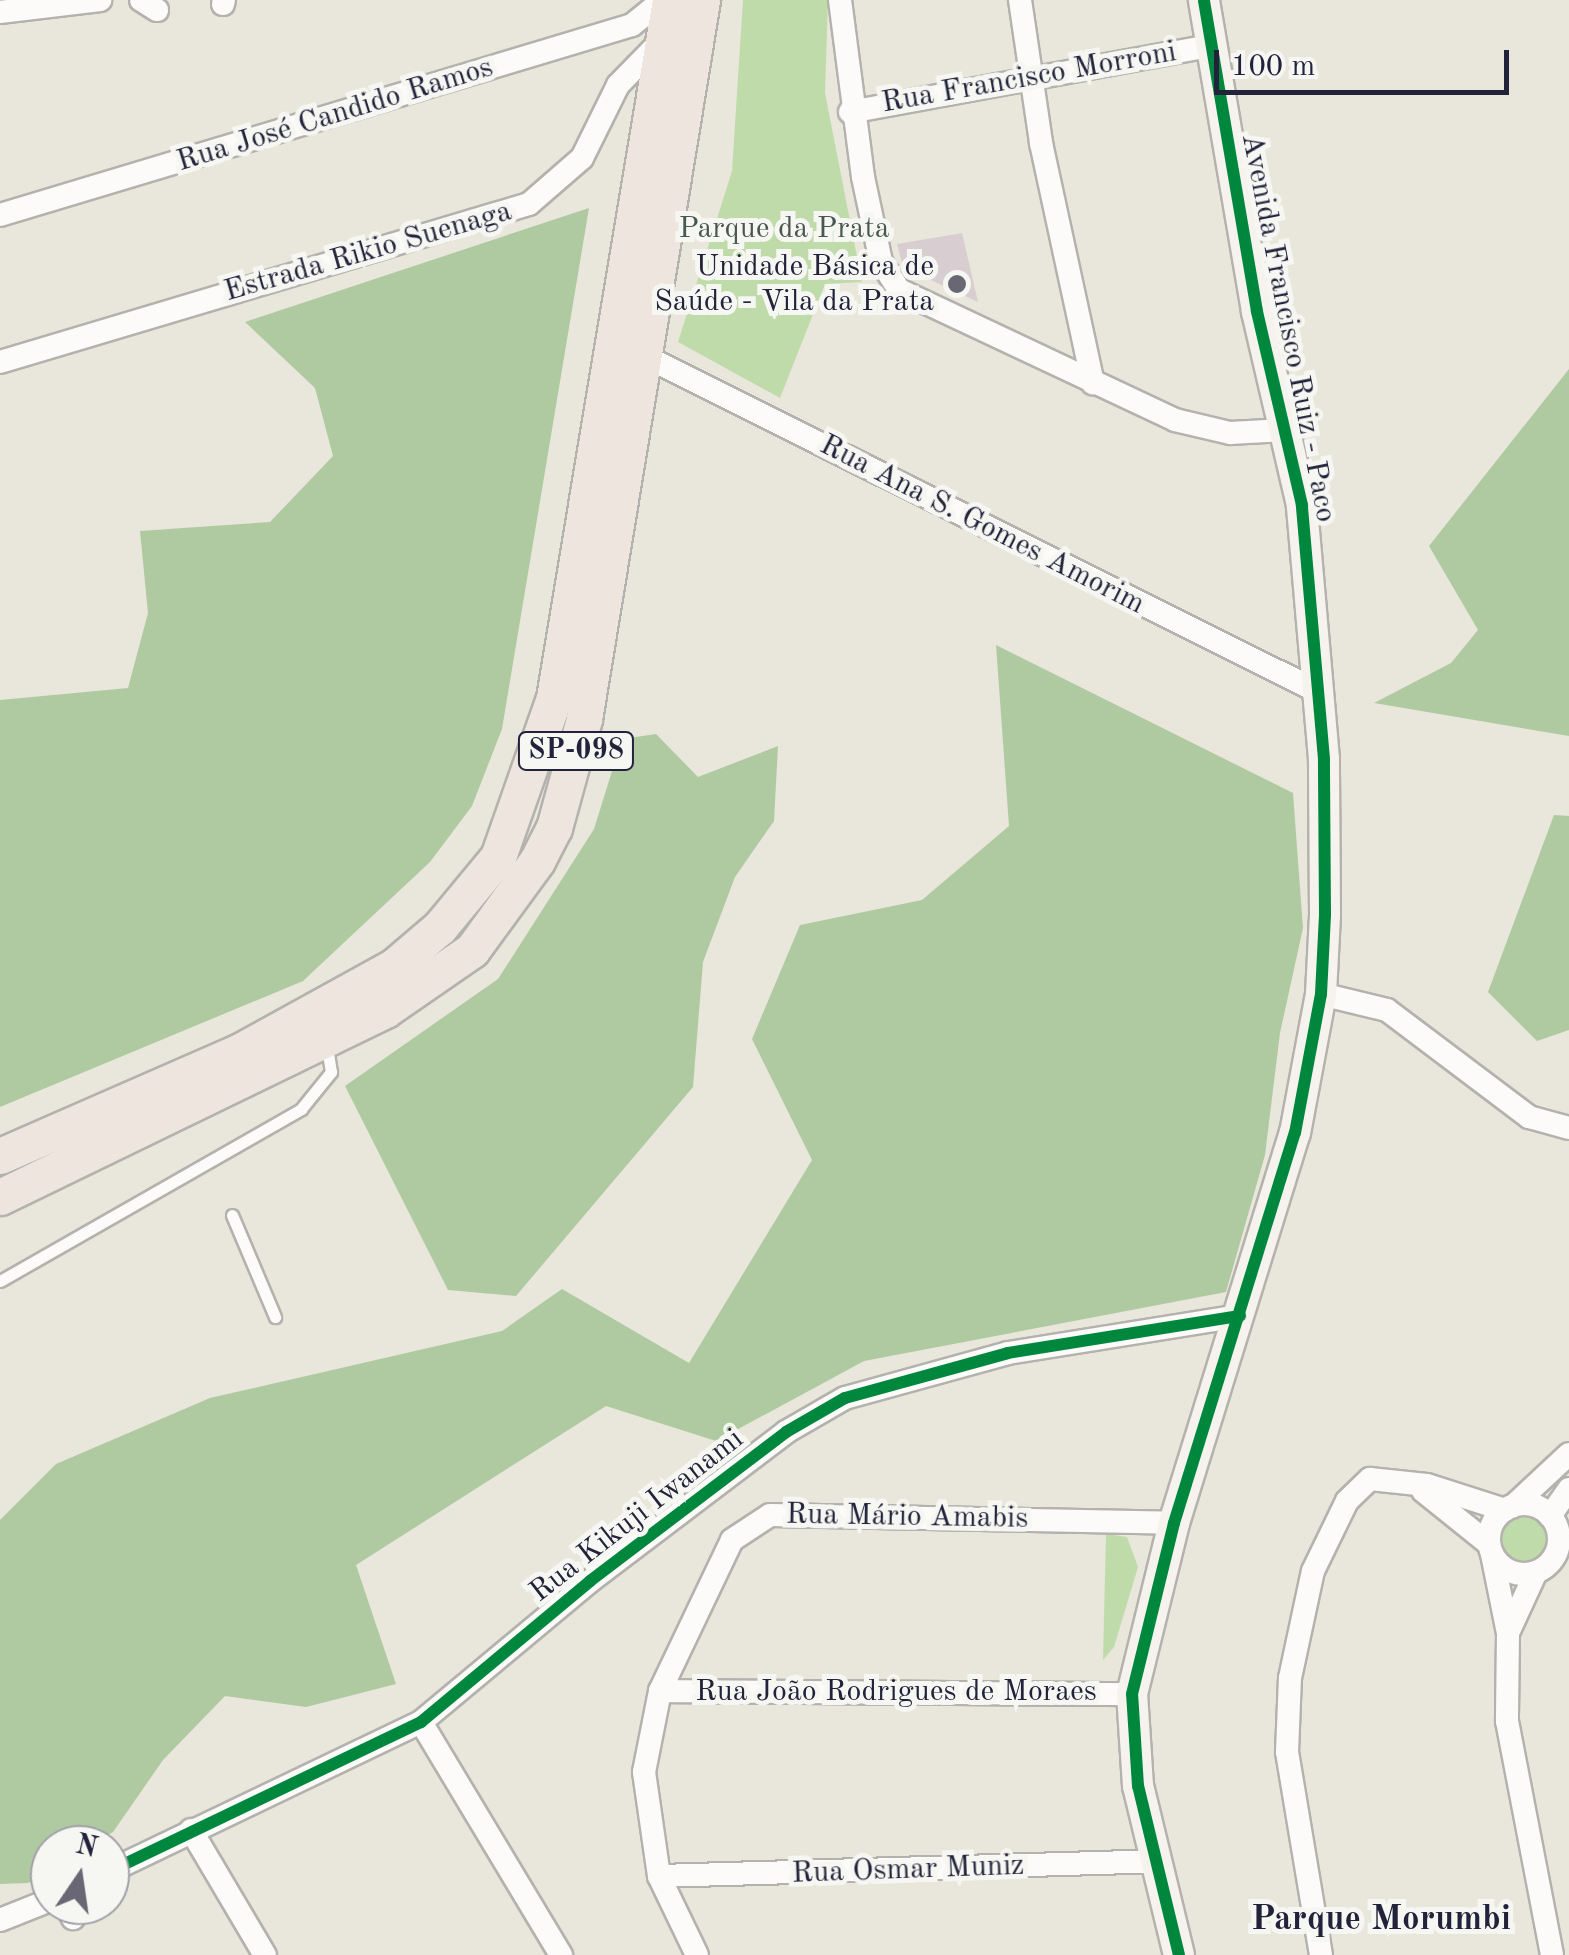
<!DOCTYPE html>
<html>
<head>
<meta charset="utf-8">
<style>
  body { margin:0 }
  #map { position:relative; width:1569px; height:1955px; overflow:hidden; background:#e9e6db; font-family:"Old Standard TT",serif }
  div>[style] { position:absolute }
  .green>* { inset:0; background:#c0dbaa }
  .round { border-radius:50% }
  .forest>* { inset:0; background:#afcaa0 }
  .building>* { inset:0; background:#d8ced2 }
  .roads { filter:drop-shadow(2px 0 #b3b2ad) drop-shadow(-2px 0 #b3b2ad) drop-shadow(0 2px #b3b2ad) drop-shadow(0 -2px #b3b2ad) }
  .lane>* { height:11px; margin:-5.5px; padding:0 5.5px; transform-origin:5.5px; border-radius:5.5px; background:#fcfbfa }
  .street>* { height:22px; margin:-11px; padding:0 11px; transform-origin:11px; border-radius:11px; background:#fcfbfa }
  .street>.ring { margin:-11px; padding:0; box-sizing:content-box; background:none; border:22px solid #fcfbfa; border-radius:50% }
  .secondary>* { height:30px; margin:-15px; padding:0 15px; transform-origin:15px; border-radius:15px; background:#f6f3ef }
  .primary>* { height:35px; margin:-17.5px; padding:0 17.5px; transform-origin:17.5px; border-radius:17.5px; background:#eee6de }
  .cycleway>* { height:12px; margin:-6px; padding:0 6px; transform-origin:6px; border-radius:6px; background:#00873e }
  .dots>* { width:28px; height:28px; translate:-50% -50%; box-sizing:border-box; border:5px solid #f6f6f2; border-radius:50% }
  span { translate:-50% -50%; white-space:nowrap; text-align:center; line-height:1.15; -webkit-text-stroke:10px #f6f6f2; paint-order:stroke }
  .shield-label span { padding:2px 8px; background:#f6f6f2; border:2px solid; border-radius:8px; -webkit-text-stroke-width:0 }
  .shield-label { font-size:28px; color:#22223b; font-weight:700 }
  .street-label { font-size:30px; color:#22223b }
  .park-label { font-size:30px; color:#485750 }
  .poi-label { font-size:30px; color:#22223b }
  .right { translate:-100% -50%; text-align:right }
  .quarter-label { font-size:35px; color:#22223b; font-weight:700 }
  .north { position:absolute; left:30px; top:1825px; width:100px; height:100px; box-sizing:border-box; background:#f6f6f2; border:2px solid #a1a1a9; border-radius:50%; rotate:13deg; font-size:28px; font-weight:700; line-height:40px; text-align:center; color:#22223b }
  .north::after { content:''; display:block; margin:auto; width:35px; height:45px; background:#686773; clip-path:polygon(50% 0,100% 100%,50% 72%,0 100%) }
  .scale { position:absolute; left:1214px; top:50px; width:295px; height:45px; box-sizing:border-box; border:5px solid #22223b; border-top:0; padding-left:12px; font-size:30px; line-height:35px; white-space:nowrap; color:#22223b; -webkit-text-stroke:8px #f6f6f2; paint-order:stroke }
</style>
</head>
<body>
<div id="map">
  <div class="green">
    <i style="clip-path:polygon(743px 0,828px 0,825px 93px,862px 282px,825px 284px,780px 398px,678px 342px,732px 171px)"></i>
    <i class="round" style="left:1497px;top:1510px;width:56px;height:56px"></i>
    <i style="clip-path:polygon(1106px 1534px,1127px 1537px,1138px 1567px,1114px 1647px,1103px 1660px)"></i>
  </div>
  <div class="forest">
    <i style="clip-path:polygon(589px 208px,502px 729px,472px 806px,430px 862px,303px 981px,0 1107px,0 700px,128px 688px,148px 613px,140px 531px,270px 522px,333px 456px,315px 388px,245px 322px)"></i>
    <i style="clip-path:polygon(1569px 369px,1569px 736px,1374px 703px,1451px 663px,1478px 630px,1429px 546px)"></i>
    <i style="clip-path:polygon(996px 645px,1293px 793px,1303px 928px,1280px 1033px,1265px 1155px,1226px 1292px,864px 1361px,716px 1441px,606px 1406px,356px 1565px,396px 1684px,306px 1707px,225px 1696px,163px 1760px,113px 1832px,91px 1845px,50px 1845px,50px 1870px,28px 1883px,0 1884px,0 1520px,56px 1464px,210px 1398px,502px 1331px,562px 1289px,689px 1363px,812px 1160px,752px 1039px,800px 925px,922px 900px,1009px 826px)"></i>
    <i style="clip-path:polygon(656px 734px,698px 777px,778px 746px,774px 821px,735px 877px,703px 962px,693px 1087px,516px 1296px,448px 1290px,345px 1086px,498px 979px,594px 829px,622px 739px)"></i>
    <i style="clip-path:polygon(1554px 815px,1569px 816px,1569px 1030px,1537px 1041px,1488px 992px)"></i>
  </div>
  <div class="building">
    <i style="clip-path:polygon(962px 233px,978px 302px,903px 267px,897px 244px)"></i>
  </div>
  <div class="roads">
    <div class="lane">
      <i style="left:232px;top:1215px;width:111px;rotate:67.1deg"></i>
      <i style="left:0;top:1281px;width:347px;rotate:-29.7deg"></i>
      <i style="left:301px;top:1109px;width:48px;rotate:-51deg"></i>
      <i style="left:331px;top:1072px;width:30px;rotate:-99deg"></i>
    </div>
    <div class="street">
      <i style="left:141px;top:0;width:19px;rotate:32deg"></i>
      <i style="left:840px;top:0;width:178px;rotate:82.6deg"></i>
      <i style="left:863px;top:177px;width:87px;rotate:78deg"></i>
      <i style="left:881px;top:262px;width:33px;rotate:57deg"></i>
      <i style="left:899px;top:290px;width:305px;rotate:25.2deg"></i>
      <i style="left:1175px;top:420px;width:57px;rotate:13.3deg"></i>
      <i style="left:1230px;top:433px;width:55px;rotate:-3.1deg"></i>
      <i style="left:1020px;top:0;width:145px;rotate:81.6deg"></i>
      <i style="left:1041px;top:143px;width:246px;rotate:77.8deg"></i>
      <i style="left:223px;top:4px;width:4px;rotate:-76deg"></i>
      <i style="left:0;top:12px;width:101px;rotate:-6.8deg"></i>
      <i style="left:850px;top:112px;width:364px;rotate:-10.4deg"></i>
      <i style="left:0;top:215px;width:660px;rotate:-16.73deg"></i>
      <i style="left:632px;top:25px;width:40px;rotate:-39deg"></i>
      <i style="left:646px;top:357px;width:752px;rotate:26.46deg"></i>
      <i style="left:0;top:362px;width:552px;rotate:-16.63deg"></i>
      <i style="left:529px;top:204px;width:70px;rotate:-41deg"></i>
      <i style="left:582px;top:158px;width:81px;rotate:-63.7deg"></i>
      <i style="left:618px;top:85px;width:64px;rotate:-45.6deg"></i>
      <i style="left:1321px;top:994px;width:68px;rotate:13.6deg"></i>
      <i style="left:1387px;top:1010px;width:178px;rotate:37deg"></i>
      <i style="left:1529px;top:1117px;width:41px;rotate:15.4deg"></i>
      <i style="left:1423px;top:1491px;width:85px;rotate:38.8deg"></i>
      <i class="ring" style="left:1489px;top:1504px;width:48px;height:48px"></i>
      <i style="left:1512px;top:1507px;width:78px;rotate:-42.9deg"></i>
      <i style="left:1550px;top:1516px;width:33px;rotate:-55deg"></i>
      <i style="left:1492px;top:1554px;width:81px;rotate:78.6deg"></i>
      <i style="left:1508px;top:1633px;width:88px;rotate:90.7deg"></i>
      <i style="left:1507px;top:1721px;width:238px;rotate:79.1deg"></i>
      <i style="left:1508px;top:1633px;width:67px;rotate:-65.3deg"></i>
      <i style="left:660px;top:1691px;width:472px;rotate:0.4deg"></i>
      <i style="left:421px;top:1722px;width:272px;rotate:59deg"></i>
      <i style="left:191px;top:1830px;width:145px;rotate:59.4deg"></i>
      <i style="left:110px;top:1871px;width:345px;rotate:-25.6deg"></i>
      <i style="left:421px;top:1722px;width:220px;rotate:-39.8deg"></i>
      <i style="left:590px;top:1581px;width:246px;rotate:-37.2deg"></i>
      <i style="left:786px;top:1432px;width:68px;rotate:-30deg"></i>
      <i style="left:845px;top:1398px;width:169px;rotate:-15.4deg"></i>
      <i style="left:1008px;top:1353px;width:235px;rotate:-9.1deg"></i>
      <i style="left:659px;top:1876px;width:499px;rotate:-1.7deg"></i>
      <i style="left:66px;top:1905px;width:15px;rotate:62deg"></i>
      <i style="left:0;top:1920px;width:54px;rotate:-21.8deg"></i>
      <i style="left:697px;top:1955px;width:88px;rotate:-115.7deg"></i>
      <i style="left:659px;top:1876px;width:105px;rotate:-98.2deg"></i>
      <i style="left:644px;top:1772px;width:83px;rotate:-78.8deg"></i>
      <i style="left:660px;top:1691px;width:167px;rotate:-64.5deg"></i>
      <i style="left:732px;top:1540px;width:45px;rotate:-33.3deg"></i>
      <i style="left:770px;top:1515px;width:404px;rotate:1.1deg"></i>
      <i style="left:1321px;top:1955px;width:206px;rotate:-99.5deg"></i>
      <i style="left:1287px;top:1752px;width:74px;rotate:-87.7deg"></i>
      <i style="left:1290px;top:1678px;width:109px;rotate:-77.9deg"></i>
      <i style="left:1313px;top:1571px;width:78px;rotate:-64.1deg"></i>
      <i style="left:1347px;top:1501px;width:32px;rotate:-44deg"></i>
      <i style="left:1370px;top:1479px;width:57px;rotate:6deg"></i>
      <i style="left:1427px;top:1485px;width:82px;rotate:17.8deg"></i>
    </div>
    <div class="secondary">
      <i style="left:1179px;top:1955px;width:174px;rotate:-103.6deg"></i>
      <i style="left:1138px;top:1786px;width:92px;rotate:-93.7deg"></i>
      <i style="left:1132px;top:1694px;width:176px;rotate:-76.2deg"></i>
      <i style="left:1174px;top:1523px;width:408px;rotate:-72.8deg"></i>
      <i style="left:1295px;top:1133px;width:141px;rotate:-79.4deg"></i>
      <i style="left:1321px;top:994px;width:80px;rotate:-87.1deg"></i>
      <i style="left:1325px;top:914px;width:155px;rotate:-90.4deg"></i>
      <i style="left:1324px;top:759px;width:255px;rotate:-95deg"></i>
      <i style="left:1302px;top:505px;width:199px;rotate:-103.1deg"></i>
      <i style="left:1257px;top:311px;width:315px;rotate:-99.7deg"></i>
    </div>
    <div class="primary">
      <i style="left:0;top:1156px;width:262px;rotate:-23.6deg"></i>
      <i style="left:240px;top:1051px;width:175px;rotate:-28.8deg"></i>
      <i style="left:393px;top:967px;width:62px;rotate:-40.4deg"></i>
      <i style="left:440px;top:927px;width:91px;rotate:-50.4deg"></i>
      <i style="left:498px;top:857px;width:169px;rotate:-70.6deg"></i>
      <i style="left:554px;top:698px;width:708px;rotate:-80.56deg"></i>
      <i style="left:0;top:1197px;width:428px;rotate:-25.9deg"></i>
      <i style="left:385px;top:1010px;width:106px;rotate:-34.6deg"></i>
      <i style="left:472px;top:950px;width:110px;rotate:-53.9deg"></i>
      <i style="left:537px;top:861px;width:37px;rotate:-63deg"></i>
      <i style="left:554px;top:828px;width:113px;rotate:-74.6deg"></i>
      <i style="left:584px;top:719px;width:729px;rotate:-80.68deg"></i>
    </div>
  </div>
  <div class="cycleway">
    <i style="left:110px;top:1871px;width:345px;rotate:-25.6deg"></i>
    <i style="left:421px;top:1722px;width:220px;rotate:-39.8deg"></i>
    <i style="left:590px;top:1581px;width:246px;rotate:-37.2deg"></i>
    <i style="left:786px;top:1432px;width:68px;rotate:-30deg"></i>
    <i style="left:845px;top:1398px;width:169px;rotate:-15.4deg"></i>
    <i style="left:1008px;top:1353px;width:235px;rotate:-9.1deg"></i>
    <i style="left:1179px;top:1955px;width:174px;rotate:-103.6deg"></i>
    <i style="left:1138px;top:1786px;width:92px;rotate:-93.7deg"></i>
    <i style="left:1132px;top:1694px;width:176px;rotate:-76.2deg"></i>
    <i style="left:1174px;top:1523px;width:408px;rotate:-72.8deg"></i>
    <i style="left:1295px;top:1133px;width:141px;rotate:-79.4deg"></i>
    <i style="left:1321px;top:994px;width:80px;rotate:-87.1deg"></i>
    <i style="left:1325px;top:914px;width:155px;rotate:-90.4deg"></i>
    <i style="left:1324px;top:759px;width:255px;rotate:-95deg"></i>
    <i style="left:1302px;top:505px;width:199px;rotate:-103.1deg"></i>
    <i style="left:1257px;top:311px;width:315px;rotate:-99.7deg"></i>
  </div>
  <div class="dots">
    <i style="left:957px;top:284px;background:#686773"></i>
  </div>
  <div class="shield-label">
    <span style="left:576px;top:751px">SP-098</span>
  </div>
  <div class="street-label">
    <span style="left:1029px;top:78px;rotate:-10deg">Rua Francisco Morroni</span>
    <span style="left:335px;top:115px;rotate:-17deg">Rua José Candido Ramos</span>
    <span style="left:368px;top:252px;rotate:-16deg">Estrada Rikio Suenaga</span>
    <span style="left:1288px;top:328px;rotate:79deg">Avenida Francisco Ruiz - Paco</span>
    <span style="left:982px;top:525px;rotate:27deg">Rua Ana S. Gomes Amorim</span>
    <span style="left:637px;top:1516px;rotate:-38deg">Rua Kikuji Iwanami</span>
    <span style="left:907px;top:1517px;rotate:1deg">Rua Mário Amabis</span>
    <span style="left:896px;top:1692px">Rua João Rodrigues de Moraes</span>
    <span style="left:908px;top:1870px;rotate:-2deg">Rua Osmar Muniz</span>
  </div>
  <div class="park-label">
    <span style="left:784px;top:229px">Parque da Prata</span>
  </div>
  <div class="poi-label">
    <span class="right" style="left:934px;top:284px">Unidade Básica de<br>Saúde - Vila da Prata</span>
  </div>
  <div class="quarter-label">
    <span style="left:1381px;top:1920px">Parque Morumbi</span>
  </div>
  <div class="north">N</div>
  <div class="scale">100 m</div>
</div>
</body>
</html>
